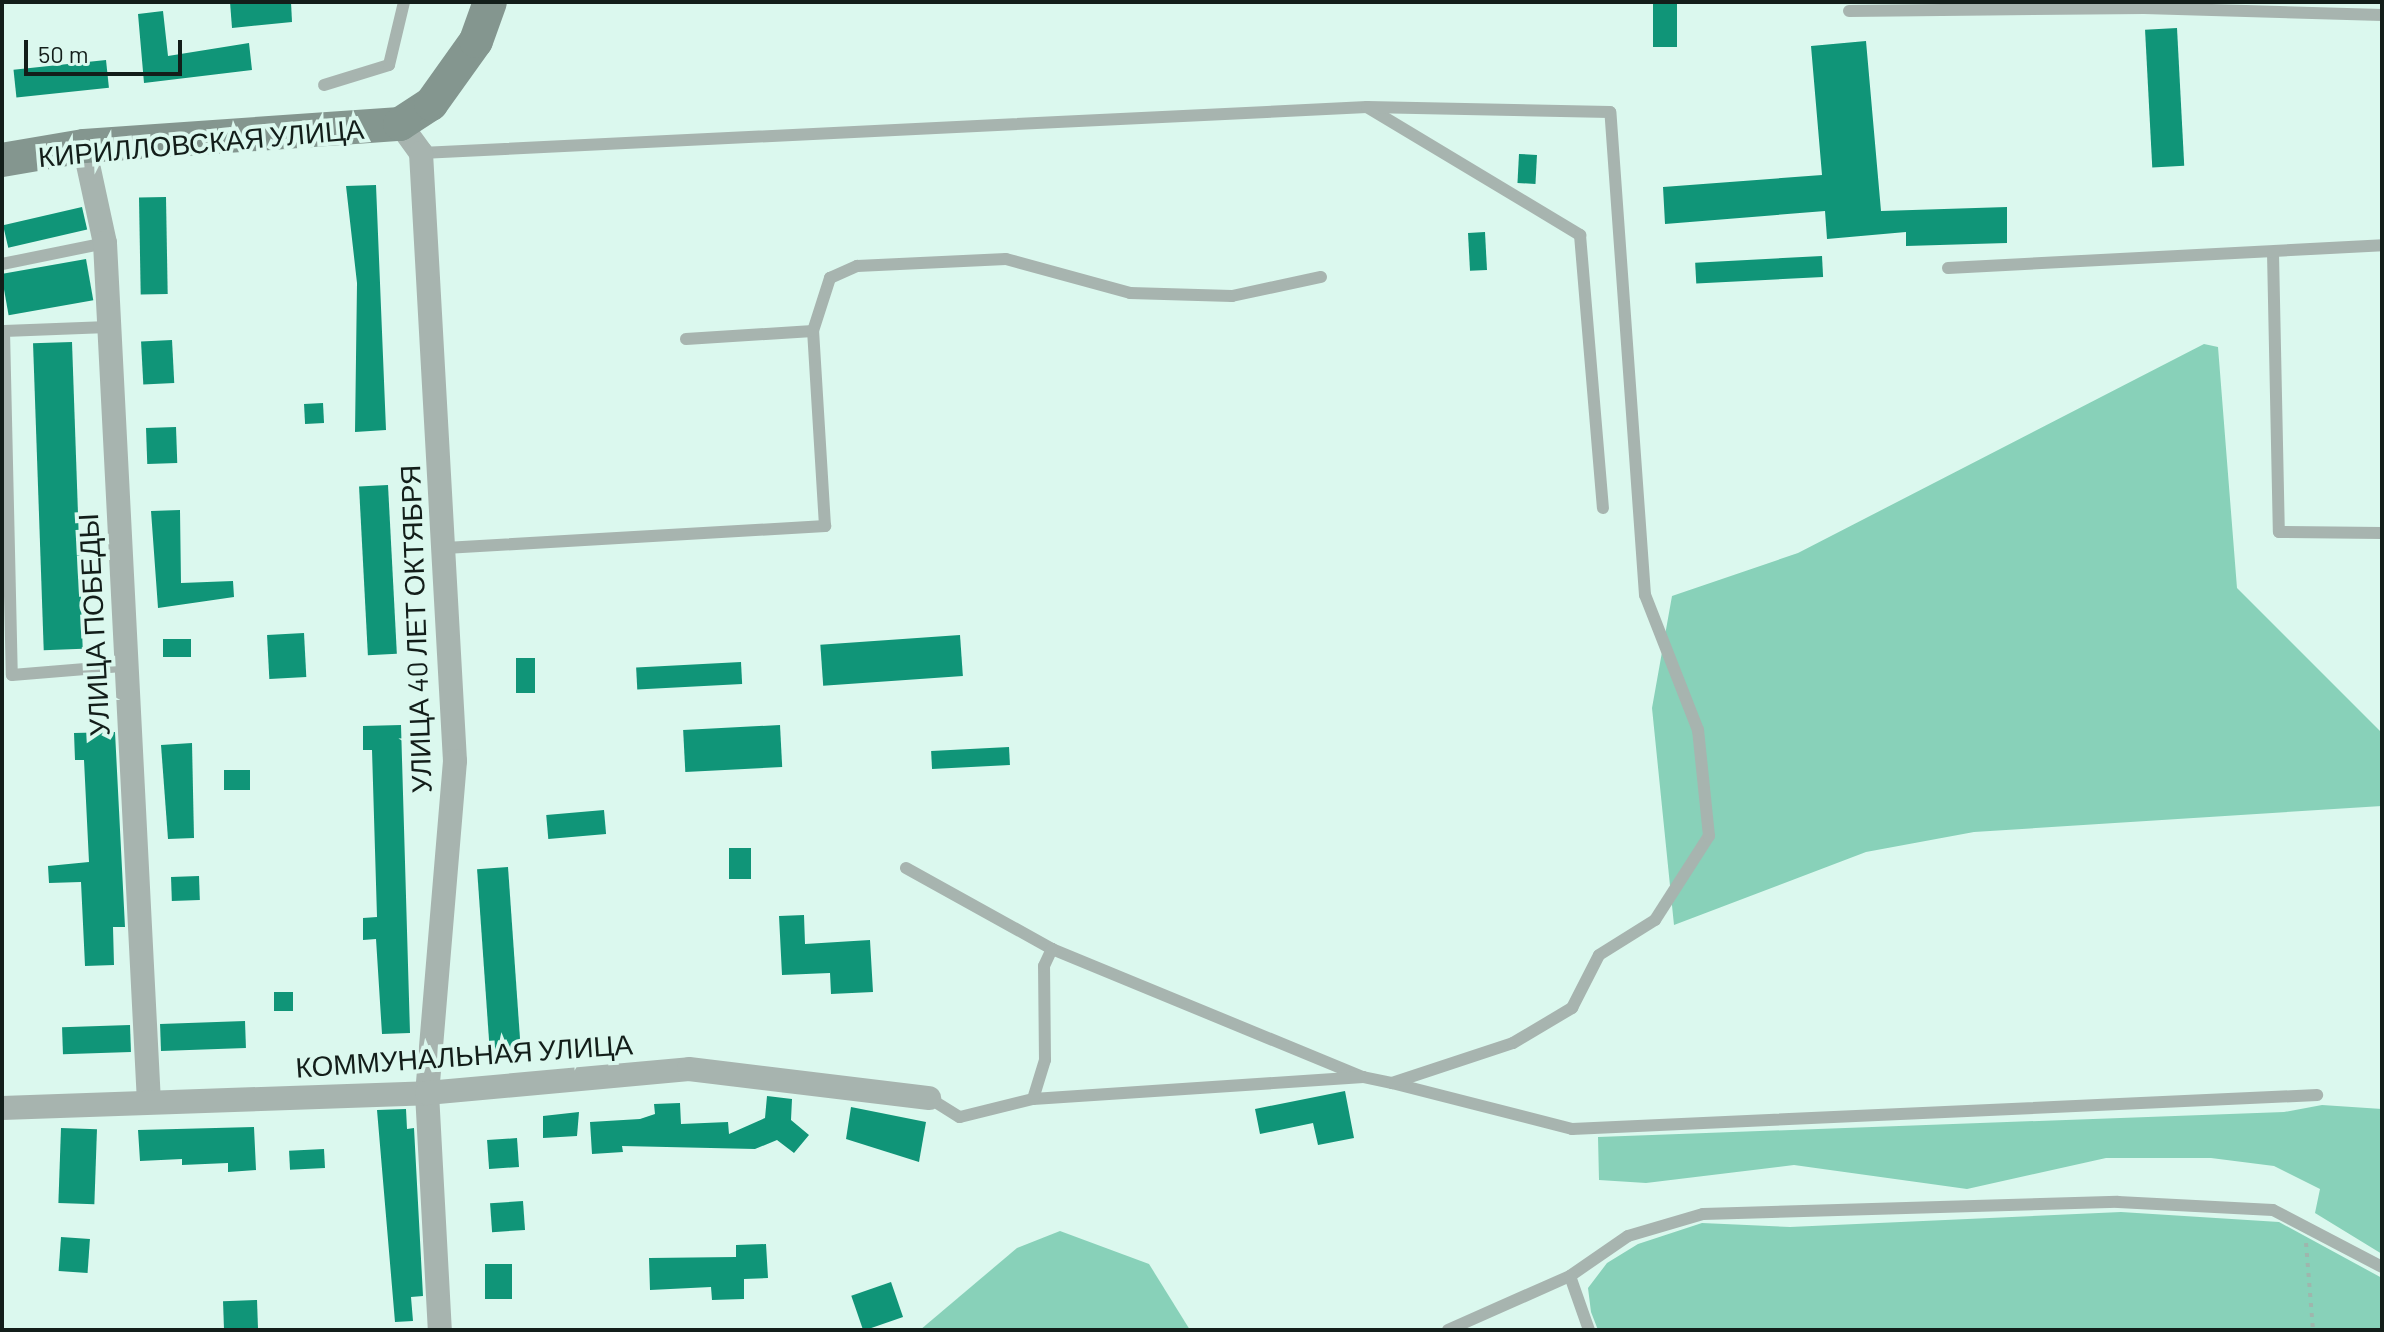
<!DOCTYPE html>
<html>
<head>
<meta charset="utf-8">
<style>
  body { margin:0 }
  #map { position:relative; width:2384px; height:1332px; overflow:hidden; background:#dbf8ee; font-family:Barlow,sans-serif }
  div>[style] { position:absolute }
  .green>* { inset:0; background:#88d1b9 }
  .building>* { inset:0; background:#109578; transform-origin:0 0 }
  .path>* { height:4px; margin-top:-2px; transform-origin:0; background:repeating-linear-gradient(90deg,#9eb6ad 0 4px,transparent 0 10px) }
  .service>* { height:12px; margin:-6px; padding:0 6px; transform-origin:6px; border-radius:6px; background:#a7b4af }
  .minor>* { height:24px; margin:-12px; padding:0 12px; transform-origin:12px; border-radius:12px; background:#a7b4af }
  .secondary>* { height:34px; margin:-17px; padding:0 17px; transform-origin:17px; border-radius:17px; background:#84968f }
  span { translate:-50% -50%; white-space:nowrap; text-align:center; line-height:1.15; -webkit-text-stroke:8px #dbf8ee; paint-order:stroke }
  .street-label { font-size:28px; color:#131e1a }
  .frame { position:absolute; inset:0; border:4px solid #131e1a; pointer-events:none }
  .scale { position:absolute; left:24px; top:40px; width:158px; height:36px; box-sizing:border-box; border:4px solid #131e1a; border-top:0; padding-left:10px; font-size:24px; line-height:28px; white-space:nowrap; color:#131e1a; -webkit-text-stroke:6px #dbf8ee; paint-order:stroke }
</style>
</head>
<body>
<div id="map">
  <div class="green">
    <i style="clip-path:polygon(2204px 344px,2218px 347px,2237px 588px,2382px 733px,2382px 806px,1974px 832px,1866px 852px,1674px 925px,1652px 708px,1672px 596px,1798px 553px)"></i>
    <i style="clip-path:polygon(2322px 1105px,2382px 1109px,2382px 1254px,2315px 1213px,2320px 1189px,2274px 1166px,2211px 1158px,2106px 1158px,1967px 1189px,1794px 1165px,1646px 1183px,1599px 1180px,1598px 1137px,2284px 1112px)"></i>
    <i style="clip-path:polygon(2121px 1212px,2279px 1222px,2382px 1278px,2382px 1330px,1598px 1330px,1591px 1312px,1588px 1288px,1607px 1263px,1638px 1244px,1702px 1223px,1790px 1227px)"></i>
    <i style="clip-path:polygon(1060px 1231px,1149px 1264px,1190px 1330px,920px 1330px,1017px 1248px)"></i>
  </div>
  <div class="building">
    <i style="clip-path:polygon(230px 2px,291px 2px,292px 22px,232px 28px)"></i>
    <i style="left:1653px;top:2px;width:24px;height:45px"></i>
    <i style="clip-path:polygon(163px 11px,168px 56px,249px 43px,252px 70px,144px 83px,138px 14px)"></i>
    <i style="left:2177px;top:28px;width:138px;height:32px;rotate:87deg"></i>
    <i style="clip-path:polygon(1866px 41px,1881px 211px,2007px 207px,2007px 243px,1906px 246px,1906px 232px,1827px 239px,1825px 211px,1665px 224px,1663px 187px,1822px 175px,1811px 46px)"></i>
    <i style="left:106px;top:60px;width:28px;height:93px;rotate:84deg"></i>
    <i style="left:1519px;top:154px;width:18px;height:29px;rotate:3deg"></i>
    <i style="clip-path:polygon(376px 185px,386px 430px,355px 432px,357px 283px,346px 186px)"></i>
    <i style="left:166px;top:197px;width:97px;height:27px;rotate:89deg"></i>
    <i style="left:82px;top:207px;width:23px;height:81px;rotate:77deg"></i>
    <i style="left:1485px;top:232px;width:38px;height:17px;rotate:87deg"></i>
    <i style="left:1822px;top:256px;width:21px;height:127px;rotate:87deg"></i>
    <i style="left:86px;top:259px;width:42px;height:86px;rotate:80deg"></i>
    <i style="left:172px;top:340px;width:43px;height:31px;rotate:87deg"></i>
    <i style="left:72px;top:342px;width:307px;height:39px;rotate:88deg"></i>
    <i style="left:323px;top:403px;width:20px;height:19px;rotate:87deg"></i>
    <i style="left:176px;top:427px;width:36px;height:30px;rotate:88deg"></i>
    <i style="left:388px;top:485px;width:169px;height:29px;rotate:87deg"></i>
    <i style="clip-path:polygon(180px 510px,181px 583px,233px 581px,234px 597px,158px 608px,151px 511px)"></i>
    <i style="left:304px;top:633px;width:44px;height:37px;rotate:87deg"></i>
    <i style="left:960px;top:635px;width:41px;height:140px;rotate:86deg"></i>
    <i style="left:191px;top:639px;width:18px;height:28px;rotate:90deg"></i>
    <i style="left:516px;top:658px;width:19px;height:35px"></i>
    <i style="left:741px;top:662px;width:22px;height:105px;rotate:87deg"></i>
    <i style="clip-path:polygon(401px 725px,410px 1033px,382px 1034px,376px 939px,363px 940px,363px 918px,377px 917px,372px 750px,363px 750px,363px 726px)"></i>
    <i style="left:780px;top:725px;width:42px;height:97px;rotate:87deg"></i>
    <i style="clip-path:polygon(115px 732px,125px 927px,113px 927px,114px 965px,85px 966px,81px 882px,49px 883px,48px 866px,89px 862px,84px 760px,75px 760px,74px 733px)"></i>
    <i style="clip-path:polygon(192px 743px,194px 838px,168px 839px,161px 745px)"></i>
    <i style="left:1009px;top:747px;width:18px;height:78px;rotate:87deg"></i>
    <i style="left:250px;top:770px;width:20px;height:26px;rotate:90deg"></i>
    <i style="left:604px;top:810px;width:24px;height:58px;rotate:85deg"></i>
    <i style="left:729px;top:848px;width:22px;height:31px"></i>
    <i style="left:508px;top:867px;width:182px;height:31px;rotate:86deg"></i>
    <i style="left:199px;top:876px;width:24px;height:28px;rotate:88deg"></i>
    <i style="clip-path:polygon(804px 915px,805px 944px,870px 940px,873px 992px,831px 994px,830px 973px,782px 975px,779px 916px)"></i>
    <i style="left:293px;top:992px;width:19px;height:19px;rotate:90deg"></i>
    <i style="left:245px;top:1021px;width:27px;height:85px;rotate:88deg"></i>
    <i style="left:130px;top:1025px;width:27px;height:68px;rotate:88deg"></i>
    <i style="clip-path:polygon(1345px 1091px,1354px 1138px,1318px 1145px,1313px 1123px,1260px 1134px,1255px 1109px)"></i>
    <i style="clip-path:polygon(767px 1096px,792px 1099px,791px 1120px,809px 1135px,794px 1153px,777px 1140px,755px 1149px,622px 1146px,623px 1152px,592px 1154px,590px 1122px,640px 1119px,655px 1114px,654px 1104px,680px 1103px,681px 1124px,728px 1122px,729px 1134px,765px 1118px)"></i>
    <i style="clip-path:polygon(851px 1107px,926px 1122px,919px 1162px,846px 1139px)"></i>
    <i style="clip-path:polygon(406px 1109px,407px 1129px,414px 1128px,423px 1296px,411px 1297px,413px 1321px,395px 1322px,377px 1110px)"></i>
    <i style="clip-path:polygon(579px 1112px,577px 1136px,543px 1138px,543px 1116px)"></i>
    <i style="clip-path:polygon(254px 1127px,256px 1170px,228px 1172px,228px 1163px,182px 1165px,182px 1159px,140px 1161px,138px 1130px)"></i>
    <i style="left:61px;top:1128px;width:36px;height:75px;rotate:2deg"></i>
    <i style="left:517px;top:1138px;width:29px;height:30px;rotate:86deg"></i>
    <i style="left:324px;top:1149px;width:19px;height:35px;rotate:87deg"></i>
    <i style="left:523px;top:1201px;width:29px;height:33px;rotate:86deg"></i>
    <i style="left:61px;top:1237px;width:29px;height:34px;rotate:4deg"></i>
    <i style="clip-path:polygon(766px 1244px,768px 1278px,744px 1279px,744px 1299px,712px 1300px,711px 1287px,650px 1290px,649px 1258px,736px 1257px,736px 1245px)"></i>
    <i style="left:485px;top:1264px;width:27px;height:35px"></i>
    <i style="left:891px;top:1282px;width:37px;height:42px;rotate:71deg"></i>
    <i style="left:257px;top:1300px;width:30px;height:34px;rotate:88deg"></i>
  </div>
  <div class="path">
    <i style="left:2306px;top:1243px;width:87px;rotate:85.4deg"></i>
  </div>
  <div class="service">
    <i style="left:1849px;top:11px;width:295px;rotate:-0.6deg"></i>
    <i style="left:2144px;top:8px;width:238px;rotate:1.7deg"></i>
    <i style="left:324px;top:85px;width:68px;rotate:-17.1deg"></i>
    <i style="left:389px;top:65px;width:65px;rotate:-76.6deg"></i>
    <i style="left:421px;top:153px;width:947px;rotate:-2.78deg"></i>
    <i style="left:1367px;top:107px;width:249px;rotate:31deg"></i>
    <i style="left:1580px;top:235px;width:274px;rotate:85.2deg"></i>
    <i style="left:2273px;top:253px;width:279px;rotate:88.8deg"></i>
    <i style="left:2279px;top:532px;width:103px;rotate:0.6deg"></i>
    <i style="left:2px;top:264px;width:105px;rotate:-11.5deg"></i>
    <i style="left:1948px;top:268px;width:435px;rotate:-3deg"></i>
    <i style="left:108px;top:327px;width:104px;rotate:177.8deg"></i>
    <i style="left:4px;top:331px;width:344px;rotate:88.7deg"></i>
    <i style="left:12px;top:675px;width:110px;rotate:-4.7deg"></i>
    <i style="left:686px;top:339px;width:127px;rotate:-3.6deg"></i>
    <i style="left:445px;top:548px;width:381px;rotate:-3.3deg"></i>
    <i style="left:825px;top:526px;width:195px;rotate:-93.5deg"></i>
    <i style="left:813px;top:331px;width:56px;rotate:-72.2deg"></i>
    <i style="left:830px;top:278px;width:30px;rotate:-24deg"></i>
    <i style="left:857px;top:266px;width:149px;rotate:-2.7deg"></i>
    <i style="left:1006px;top:259px;width:129px;rotate:15.3deg"></i>
    <i style="left:1130px;top:293px;width:102px;rotate:1.7deg"></i>
    <i style="left:1232px;top:296px;width:91px;rotate:-12.1deg"></i>
    <i style="left:906px;top:868px;width:167px;rotate:29deg"></i>
    <i style="left:1052px;top:949px;width:336px;rotate:22.4deg"></i>
    <i style="left:1392px;top:1083px;width:186px;rotate:14.3deg"></i>
    <i style="left:1572px;top:1129px;width:746px;rotate:-2.61deg"></i>
    <i style="left:929px;top:1098px;width:36px;rotate:32deg"></i>
    <i style="left:960px;top:1117px;width:75px;rotate:-13.9deg"></i>
    <i style="left:1033px;top:1099px;width:331px;rotate:-3.8deg"></i>
    <i style="left:1363px;top:1077px;width:30px;rotate:12deg"></i>
    <i style="left:1392px;top:1083px;width:127px;rotate:-18.3deg"></i>
    <i style="left:1513px;top:1043px;width:69px;rotate:-30.7deg"></i>
    <i style="left:1572px;top:1008px;width:59px;rotate:-63deg"></i>
    <i style="left:1599px;top:955px;width:66px;rotate:-32deg"></i>
    <i style="left:1655px;top:920px;width:100px;rotate:-57.3deg"></i>
    <i style="left:1709px;top:836px;width:107px;rotate:-95.9deg"></i>
    <i style="left:1698px;top:730px;width:145px;rotate:-111.4deg"></i>
    <i style="left:1645px;top:595px;width:484px;rotate:-94.1deg"></i>
    <i style="left:1610px;top:112px;width:243px;rotate:-178.8deg"></i>
    <i style="left:1033px;top:1099px;width:41px;rotate:-72.9deg"></i>
    <i style="left:1045px;top:1060px;width:94px;rotate:-90.6deg"></i>
    <i style="left:1044px;top:966px;width:19px;rotate:-65deg"></i>
    <i style="left:1448px;top:1330px;width:133px;rotate:-23.9deg"></i>
    <i style="left:1589px;top:1330px;width:57px;rotate:-109.4deg"></i>
    <i style="left:1570px;top:1276px;width:70px;rotate:-34.6deg"></i>
    <i style="left:1628px;top:1236px;width:78px;rotate:-16.3deg"></i>
    <i style="left:1703px;top:1214px;width:415px;rotate:-1.7deg"></i>
    <i style="left:2118px;top:1202px;width:155px;rotate:3deg"></i>
    <i style="left:2273px;top:1210px;width:123px;rotate:27.6deg"></i>
  </div>
  <div class="minor">
    <i style="left:400px;top:124px;width:36px;rotate:54deg"></i>
    <i style="left:421px;top:153px;width:609px;rotate:86.8deg"></i>
    <i style="left:455px;top:761px;width:333px;rotate:94.8deg"></i>
    <i style="left:427px;top:1093px;width:237px;rotate:86.9deg"></i>
    <i style="left:84px;top:146px;width:99px;rotate:77.8deg"></i>
    <i style="left:105px;top:243px;width:860px;rotate:87.07deg"></i>
    <i style="left:2px;top:1108px;width:425px;rotate:-2deg"></i>
    <i style="left:427px;top:1093px;width:263px;rotate:-5.2deg"></i>
    <i style="left:689px;top:1069px;width:242px;rotate:6.9deg"></i>
  </div>
  <div class="secondary">
    <i style="left:2px;top:160px;width:83px;rotate:-9.7deg"></i>
    <i style="left:84px;top:146px;width:317px;rotate:-4deg"></i>
    <i style="left:400px;top:124px;width:37px;rotate:-33deg"></i>
    <i style="left:431px;top:104px;width:77px;rotate:-54.5deg"></i>
    <i style="left:476px;top:41px;width:41px;rotate:-70.3deg"></i>
  </div>
  <div class="street-label">
    <span style="left:201px;top:142px;rotate:-5deg">КИРИЛЛОВСКАЯ УЛИЦА</span>
    <span style="left:93px;top:625px;rotate:-93deg">УЛИЦА ПОБЕДЫ</span>
    <span style="left:415px;top:629px;rotate:-92deg">УЛИЦА 40 ЛЕТ ОКТЯБРЯ</span>
    <span style="left:464px;top:1055px;rotate:-4deg">КОММУНАЛЬНАЯ УЛИЦА</span>
  </div>
  <div class="frame"></div>
  <div class="scale">50 m</div>
</div>
</body>
</html>
